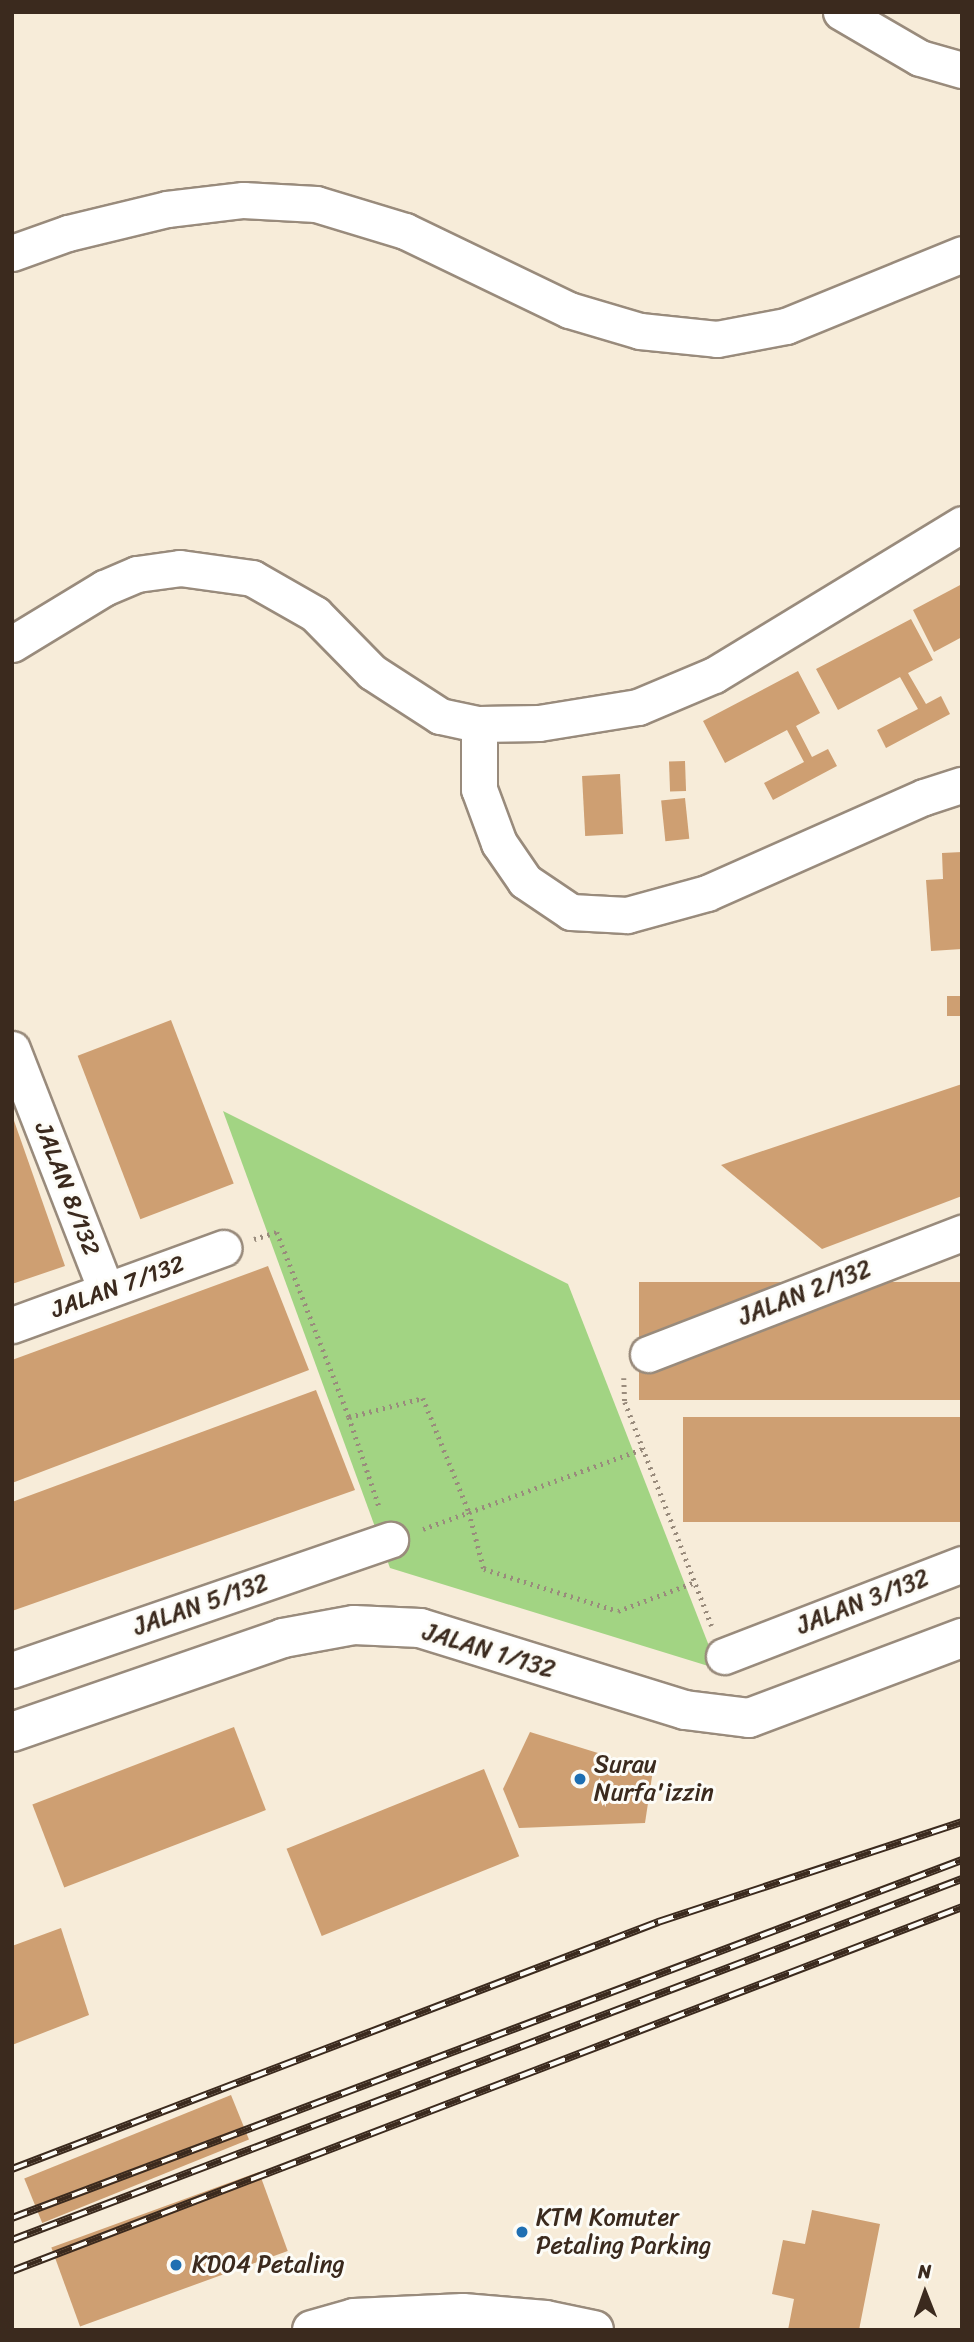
<!DOCTYPE html>
<html>
<head>
<meta charset="utf-8">
<style>
  body { margin:0 }
  #map { position:relative; width:974px; height:2342px; overflow:hidden; background:#f7ecd9; font-family:Sriracha,sans-serif }
  div>[style] { position:absolute }
  .green>* { inset:0; background:#a2d483 }
  .building>* { inset:0; background:#ce9f72; transform-origin:0 0 }
  .path>* { height:4.5px; margin-top:-2.25px; transform-origin:0; background:repeating-linear-gradient(90deg,#998b7c 0 2px,transparent 0 7px) }
  .roads { filter:drop-shadow(2px 0 #998b7c) drop-shadow(-2px 0 #998b7c) drop-shadow(0 2px #998b7c) drop-shadow(0 -2px #998b7c) }
  .minor>* { height:35px; margin:-17.5px; padding:0 17.5px; transform-origin:17.5px; border-radius:17.5px; background:#fff }
  .tertiary>* { height:38px; margin:-19px; padding:0 19px; transform-origin:19px; border-radius:19px; background:#fff }
  .rail>* { height:8px; margin-top:-4px; transform-origin:0; background:repeating-linear-gradient(90deg,#fdfcf7 0 16px,#3b2a1e 0 32px); box-sizing:border-box; border-block:2px solid #3b2a1e }
  .dots>* { width:19px; height:19px; translate:-50% -50%; box-sizing:border-box; border:4px solid #fdfcf7; border-radius:50% }
  span { translate:-50% -50%; white-space:nowrap; text-align:center; line-height:1.15; -webkit-text-stroke:6px #fdfcf7; paint-order:stroke }
  .street-label { font-size:24px; color:#3b2a1e }
  .poi-label { font-size:24px; color:#3b2a1e }
  .left { translate:0 -50%; text-align:left }
  .frame { position:absolute; inset:0; border:14px solid #3b2a1e; pointer-events:none }
  .north { position:absolute; left:890px; top:2258px; width:70px; height:70px; -webkit-text-stroke:5px #fdfcf7; paint-order:stroke; rotate:359deg; font-size:19px; font-weight:700; line-height:28px; text-align:center; color:#3b2a1e }
  .north::after { content:''; display:block; margin:auto; width:24px; height:32px; background:#3b2a1e; clip-path:polygon(50% 0,100% 100%,50% 72%,0 100%) }
</style>
</head>
<body>
<div id="map">
  <div class="green">
    <i style="clip-path:polygon(223px 1111px,568px 1284px,718px 1669px,390px 1568px)"></i>
  </div>
  <div class="building">
    <i style="clip-path:polygon(962px 584px,962px 637px,934px 652px,913px 610px)"></i>
    <i style="clip-path:polygon(911px 619px,933px 660px,908px 673px,926px 704px,941px 696px,950px 714px,886px 748px,877px 730px,918px 709px,900px 677px,838px 710px,816px 669px)"></i>
    <i style="clip-path:polygon(798px 671px,820px 713px,796px 726px,812px 757px,828px 749px,837px 766px,773px 800px,764px 783px,804px 762px,787px 730px,725px 763px,703px 721px)"></i>
    <i style="left:685px;top:761px;width:30px;height:16px;rotate:88deg"></i>
    <i style="left:620px;top:774px;width:60px;height:38px;rotate:87deg"></i>
    <i style="left:685px;top:798px;width:41px;height:24px;rotate:84deg"></i>
    <i style="clip-path:polygon(962px 852px,962px 949px,931px 951px,926px 880px,943px 879px,942px 853px)"></i>
    <i style="left:962px;top:996px;width:20px;height:15px;rotate:90deg"></i>
    <i style="left:171px;top:1020px;width:175px;height:100px;rotate:69deg"></i>
    <i style="clip-path:polygon(962px 1084px,962px 1196px,822px 1249px,721px 1165px)"></i>
    <i style="clip-path:polygon(12px 1115px,65px 1266px,12px 1284px)"></i>
    <i style="clip-path:polygon(268px 1266px,309px 1370px,12px 1483px,12px 1360px)"></i>
    <i style="left:962px;top:1282px;width:118px;height:323px;rotate:90deg"></i>
    <i style="clip-path:polygon(316px 1390px,355px 1490px,12px 1611px,12px 1502px)"></i>
    <i style="left:962px;top:1417px;width:105px;height:279px;rotate:90deg"></i>
    <i style="left:234px;top:1727px;width:89px;height:216px;rotate:69deg"></i>
    <i style="clip-path:polygon(530px 1732px,653px 1770px,645px 1823px,519px 1828px,503px 1789px)"></i>
    <i style="left:484px;top:1769px;width:94px;height:213px;rotate:68deg"></i>
    <i style="clip-path:polygon(61px 1928px,89px 2015px,12px 2045px,12px 1946px)"></i>
    <i style="left:231px;top:2095px;width:48px;height:223px;rotate:68deg"></i>
    <i style="left:259px;top:2172px;width:84px;height:221px;rotate:70deg"></i>
    <i style="clip-path:polygon(812px 2210px,880px 2224px,859px 2330px,788px 2330px,794px 2299px,772px 2294px,783px 2240px,805px 2244px)"></i>
  </div>
  <div class="path">
    <i style="left:254px;top:1239px;width:24px;rotate:-17deg"></i>
    <i style="left:277px;top:1232px;width:199px;rotate:68.7deg"></i>
    <i style="left:349px;top:1417px;width:76px;rotate:-14.4deg"></i>
    <i style="left:423px;top:1398px;width:123px;rotate:68deg"></i>
    <i style="left:469px;top:1512px;width:59px;rotate:75.3deg"></i>
    <i style="left:484px;top:1569px;width:140px;rotate:17.4deg"></i>
    <i style="left:618px;top:1611px;width:82px;rotate:-20.6deg"></i>
    <i style="left:624px;top:1378px;width:24px;rotate:88deg"></i>
    <i style="left:625px;top:1402px;width:240px;rotate:68.8deg"></i>
    <i style="left:349px;top:1417px;width:97px;rotate:71.4deg"></i>
    <i style="left:423px;top:1529px;width:234px;rotate:-20deg"></i>
  </div>
  <div class="roads">
    <div class="minor">
      <i style="left:841px;top:12px;width:91px;rotate:30.2deg"></i>
      <i style="left:920px;top:58px;width:44px;rotate:15.9deg"></i>
      <i style="left:12px;top:253px;width:59px;rotate:-19.7deg"></i>
      <i style="left:68px;top:233px;width:102px;rotate:-13.6deg"></i>
      <i style="left:167px;top:209px;width:77px;rotate:-6.8deg"></i>
      <i style="left:243px;top:200px;width:73px;rotate:3.1deg"></i>
      <i style="left:316px;top:204px;width:93px;rotate:16.9deg"></i>
      <i style="left:405px;top:231px;width:182px;rotate:25.7deg"></i>
      <i style="left:569px;top:310px;width:74px;rotate:16.5deg"></i>
      <i style="left:640px;top:331px;width:77px;rotate:5.9deg"></i>
      <i style="left:717px;top:339px;width:70px;rotate:-10.7deg"></i>
      <i style="left:786px;top:326px;width:190px;rotate:-22.2deg"></i>
      <i style="left:12px;top:644px;width:108px;rotate:-31.3deg"></i>
      <i style="left:104px;top:588px;width:36px;rotate:-23deg"></i>
      <i style="left:137px;top:574px;width:43px;rotate:-7.9deg"></i>
      <i style="left:180px;top:568px;width:73px;rotate:7.9deg"></i>
      <i style="left:252px;top:578px;width:73px;rotate:29.7deg"></i>
      <i style="left:315px;top:614px;width:81px;rotate:45.5deg"></i>
      <i style="left:372px;top:672px;width:81px;rotate:32.9deg"></i>
      <i style="left:440px;top:716px;width:40px;rotate:12deg"></i>
      <i style="left:479px;top:724px;width:60px;rotate:-1deg"></i>
      <i style="left:539px;top:723px;width:100px;rotate:-9.2deg"></i>
      <i style="left:638px;top:707px;width:82px;rotate:-22.8deg"></i>
      <i style="left:714px;top:675px;width:290px;rotate:-31.3deg"></i>
      <i style="left:479px;top:724px;width:65px;rotate:90deg"></i>
      <i style="left:479px;top:789px;width:58px;rotate:69.7deg"></i>
      <i style="left:499px;top:843px;width:46px;rotate:55.6deg"></i>
      <i style="left:525px;top:881px;width:55px;rotate:34deg"></i>
      <i style="left:571px;top:912px;width:56px;rotate:3.1deg"></i>
      <i style="left:627px;top:915px;width:83px;rotate:-15.4deg"></i>
      <i style="left:707px;top:893px;width:237px;rotate:-23.9deg"></i>
      <i style="left:924px;top:797px;width:40px;rotate:-18deg"></i>
      <i style="left:12px;top:1049px;width:259px;rotate:68.7deg"></i>
      <i style="left:12px;top:1325px;width:225px;rotate:-20deg"></i>
      <i style="left:648px;top:1354px;width:337px;rotate:-21.1deg"></i>
      <i style="left:724px;top:1656px;width:255px;rotate:-21.1deg"></i>
      <i style="left:12px;top:1670px;width:400px;rotate:-19deg"></i>
    </div>
    <div class="tertiary">
      <i style="left:12px;top:1732px;width:287px;rotate:-19.1deg"></i>
      <i style="left:283px;top:1638px;width:72px;rotate:-10.4deg"></i>
      <i style="left:354px;top:1625px;width:66px;rotate:2.6deg"></i>
      <i style="left:420px;top:1628px;width:277px;rotate:17.2deg"></i>
      <i style="left:685px;top:1710px;width:64px;rotate:7.1deg"></i>
      <i style="left:749px;top:1718px;width:228px;rotate:-20.6deg"></i>
      <i style="left:312px;top:2330px;width:44px;rotate:-15.9deg"></i>
      <i style="left:354px;top:2318px;width:109px;rotate:-2.6deg"></i>
      <i style="left:463px;top:2313px;width:83px;rotate:4.8deg"></i>
      <i style="left:546px;top:2320px;width:49px;rotate:11.8deg"></i>
    </div>
  </div>
  <div class="rail">
    <i style="left:12px;top:2169px;width:692px;rotate:-20.92deg"></i>
    <i style="left:658px;top:1922px;width:320px;rotate:-18.2deg"></i>
    <i style="left:12px;top:2218px;width:1015px;rotate:-20.65deg"></i>
    <i style="left:12px;top:2240px;width:1016px;rotate:-20.81deg"></i>
    <i style="left:12px;top:2271px;width:1017px;rotate:-20.96deg"></i>
  </div>
  <div class="dots">
    <i style="left:580px;top:1779px;background:#1f6fb2"></i>
    <i style="left:522px;top:2232px;background:#1f6fb2"></i>
    <i style="left:176px;top:2265px;background:#1f6fb2"></i>
  </div>
  <div class="street-label">
    <span style="left:67px;top:1189px;rotate:69deg">JALAN 8/132</span>
    <span style="left:118px;top:1287px;rotate:-20deg">JALAN 7/132</span>
    <span style="left:805px;top:1293px;rotate:-21deg">JALAN 2/132</span>
    <span style="left:863px;top:1602px;rotate:-21deg">JALAN 3/132</span>
    <span style="left:201px;top:1605px;rotate:-19deg">JALAN 5/132</span>
    <span style="left:489px;top:1651px;rotate:17deg">JALAN 1/132</span>
  </div>
  <div class="poi-label">
    <span class="left" style="left:594px;top:1779px">Surau<br>Nurfa'izzin</span>
    <span class="left" style="left:536px;top:2232px">KTM Komuter<br>Petaling Parking</span>
    <span class="left" style="left:192px;top:2265px">KD04 Petaling</span>
  </div>
  <div class="frame"></div>
  <div class="north">N</div>
</div>
</body>
</html>
